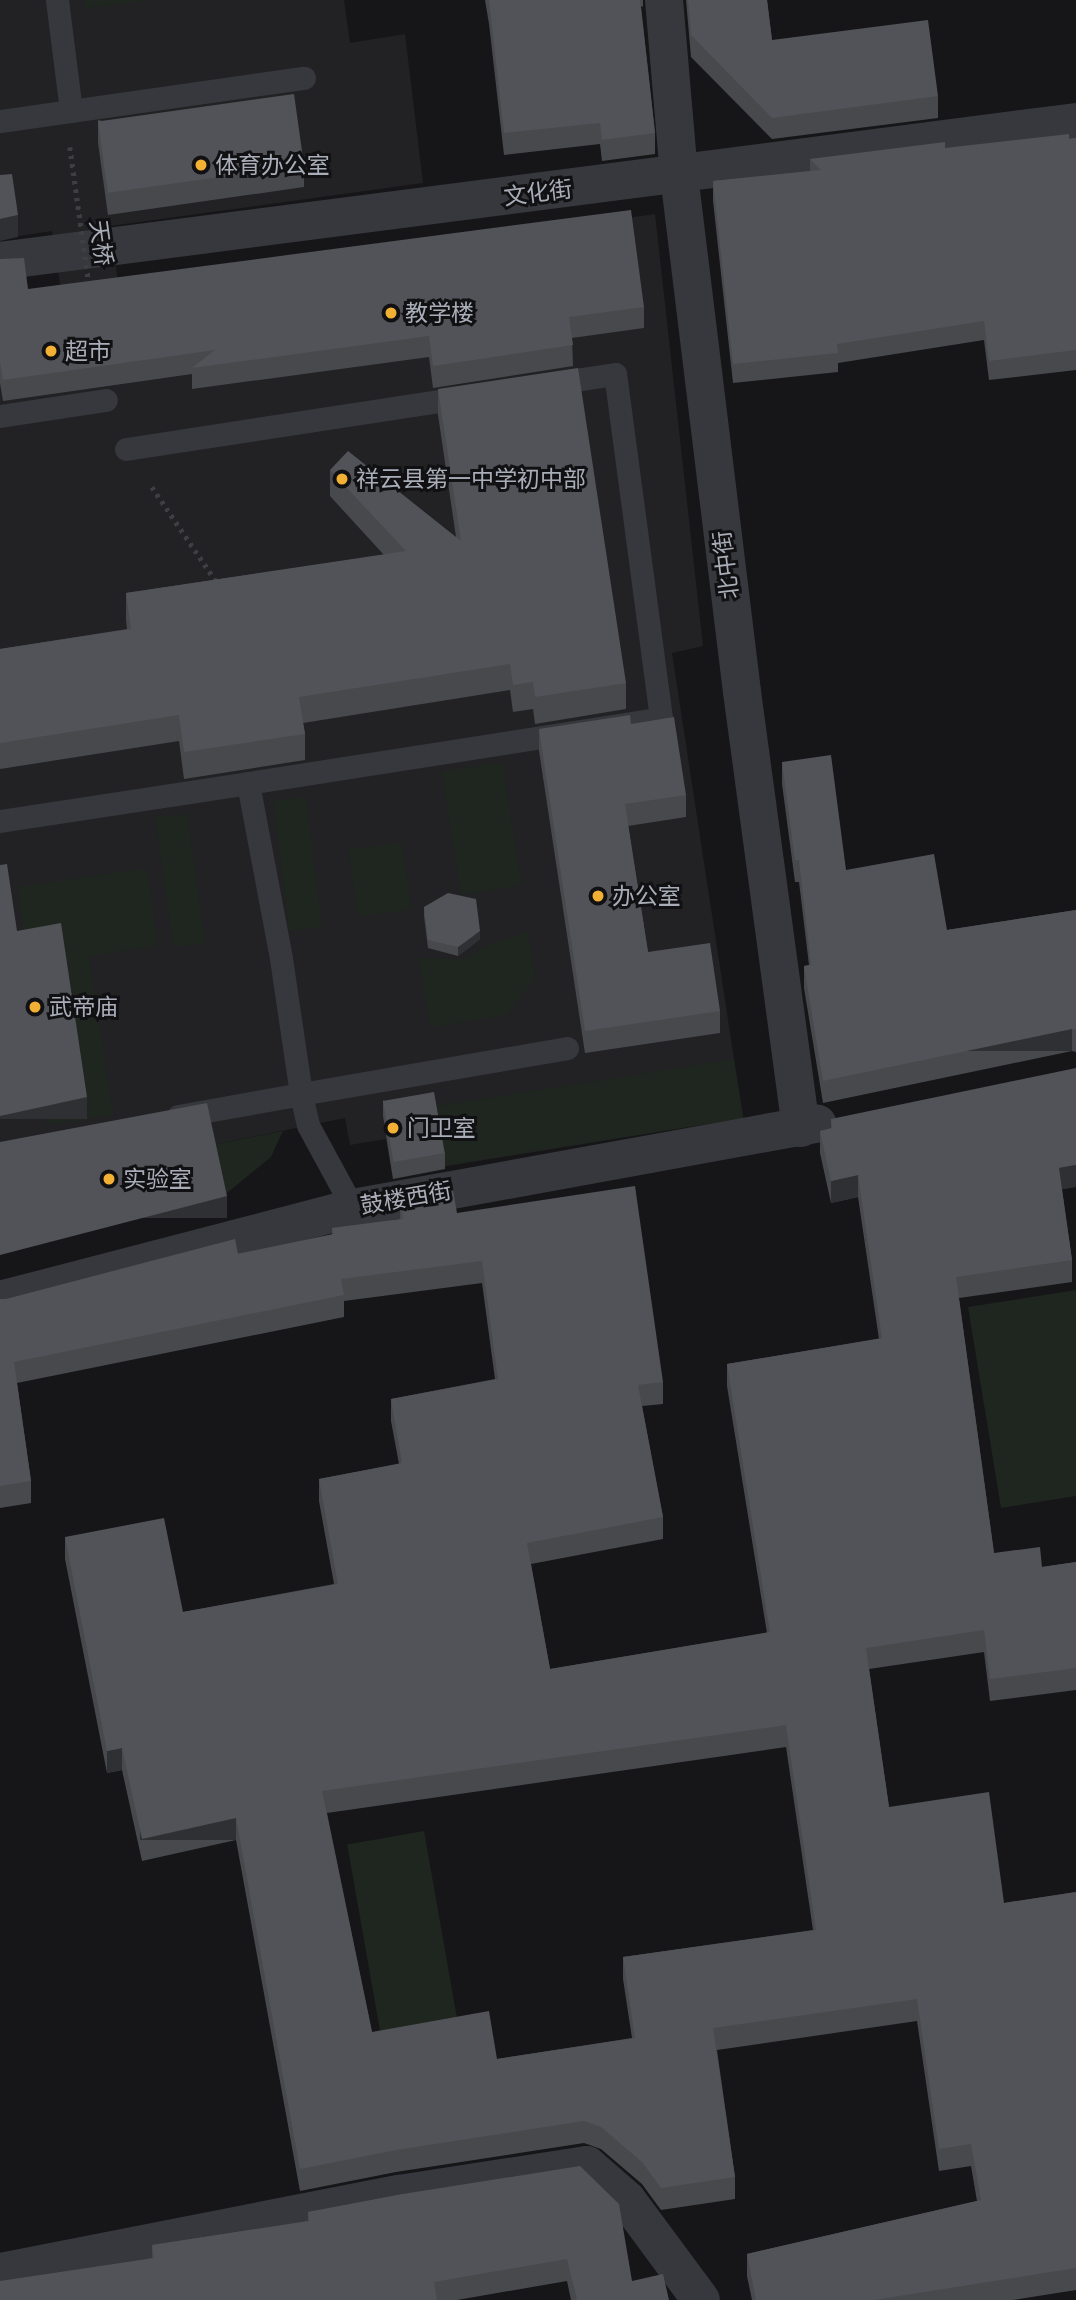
<!DOCTYPE html>
<html>
<head>
<meta charset="utf-8">
<style>
  body { margin:0 }
  #map { position:relative; width:1076px; height:2300px; overflow:hidden; background:#161618; font-family:Montserrat,"Noto Sans SC",sans-serif }
  div>[style] { position:absolute }
  .built>* { inset:0; background:#222225 }
  .green>* { inset:0; background:#1e261f; transform-origin:0 0 }
  .path>* { height:4.5px; margin-top:-2.25px; transform-origin:0; background:repeating-linear-gradient(90deg,#3d3f44 0 3.5px,transparent 0 8.5px) }
  .service>* { height:23px; margin:-11.5px; padding:0 11.5px; transform-origin:11.5px; border-radius:11.5px; background:#37383d }
  .minor>* { height:38px; margin:-19px; padding:0 19px; transform-origin:19px; border-radius:19px; background:#37383d }
  .path-bridge>* { height:4.5px; margin-top:-2.25px; transform-origin:0; background:repeating-linear-gradient(90deg,#3d3f44 0 3.5px,transparent 0 8.5px) }
  .wall>* { inset:0; background:#47494d }
  .shaded-wall>* { inset:0; background:#2f3033; transform-origin:0 0 }
  .building>* { inset:0; background:#525359; transform-origin:0 0 }
  .dots>* { width:19px; height:19px; translate:-50% -50%; box-sizing:border-box; border:4px solid #111113; border-radius:50% }
  span { translate:-50% -50%; white-space:nowrap; text-align:center; line-height:1.15; -webkit-text-stroke:6px #111113; paint-order:stroke }
  .poi-label { font-size:23px; color:#a8adb8 }
  .left { translate:0 -50%; text-align:left }
  .street-label { font-size:23px; color:#a8adb8 }
</style>
</head>
<body>
<div id="map">
  <div class="built">
    <i style="clip-path:polygon(0 0,344px 0,350px 43px,405px 34px,423px 183px,110px 226px,119px 290px,655px 214px,703px 646px,672px 653px,743px 1118px,392px 1175px,386px 1139px,350px 1145px,345px 1118px,212px 1145px,0 1246px,0 312px,63px 304px,52px 231px,0 239px)"></i>
  </div>
  <div class="green">
    <i style="clip-path:polygon(83px 0,155px 0,84px 8px)"></i>
    <i style="left:502px;top:762px;width:125px;height:61px;rotate:81deg"></i>
    <i style="left:306px;top:797px;width:131px;height:33px;rotate:83deg"></i>
    <i style="left:187px;top:813px;width:131px;height:32px;rotate:82deg"></i>
    <i style="left:402px;top:842px;width:68px;height:54px;rotate:82deg"></i>
    <i style="clip-path:polygon(147px 868px,158px 946px,89px 956px,113px 1115px,46px 1125px,18px 887px)"></i>
    <i style="clip-path:polygon(528px 932px,535px 978px,506px 1015px,430px 1028px,419px 958px,465px 959px,489px 944px)"></i>
    <i style="left:734px;top:1059px;width:60px;height:304px;rotate:81deg"></i>
    <i style="clip-path:polygon(283px 1131px,271px 1157px,222px 1197px,212px 1145px)"></i>
    <i style="clip-path:polygon(1076px 1290px,1076px 1496px,1001px 1508px,968px 1307px)"></i>
    <i style="left:424px;top:1831px;width:195px;height:78px;rotate:80deg"></i>
  </div>
  <div class="path">
    <i style="left:152px;top:487px;width:117px;rotate:55.8deg"></i>
  </div>
  <div class="service">
    <i style="left:57px;top:0;width:112px;rotate:82.8deg"></i>
    <i style="left:0;top:121px;width:307px;rotate:-8.1deg"></i>
    <i style="left:0;top:416px;width:107px;rotate:-8.6deg"></i>
    <i style="left:126px;top:449px;width:344px;rotate:-8.7deg"></i>
    <i style="left:0;top:821px;width:251px;rotate:-8.7deg"></i>
    <i style="left:178px;top:1116px;width:125px;rotate:-10.1deg"></i>
    <i style="left:301px;top:1094px;width:137px;rotate:-98.4deg"></i>
    <i style="left:281px;top:958px;width:178px;rotate:-100.7deg"></i>
    <i style="left:248px;top:783px;width:418px;rotate:-8.9deg"></i>
    <i style="left:661px;top:718px;width:347px;rotate:-97.6deg"></i>
    <i style="left:615px;top:374px;width:68px;rotate:171.5deg"></i>
    <i style="left:353px;top:1208px;width:94px;rotate:-118.5deg"></i>
    <i style="left:308px;top:1125px;width:32px;rotate:-103deg"></i>
    <i style="left:301px;top:1094px;width:270px;rotate:-9.8deg"></i>
  </div>
  <div class="minor">
    <i style="left:664px;top:0;width:176px;rotate:85.1deg"></i>
    <i style="left:679px;top:175px;width:521px;rotate:83.05deg"></i>
    <i style="left:742px;top:692px;width:440px;rotate:82.3deg"></i>
    <i style="left:0;top:261px;width:1085px;rotate:-7.36deg"></i>
    <i style="left:0;top:1300px;width:365px;rotate:-14.6deg"></i>
    <i style="left:353px;top:1208px;width:472px;rotate:-10.3deg"></i>
    <i style="left:0;top:2272px;width:407px;rotate:-11.1deg"></i>
    <i style="left:399px;top:2194px;width:190px;rotate:-8.8deg"></i>
    <i style="left:587px;top:2165px;width:53px;rotate:41.2deg"></i>
    <i style="left:627px;top:2200px;width:124px;rotate:53.5deg"></i>
  </div>
  <div class="path-bridge">
    <i style="left:70px;top:147px;width:138px;rotate:82.1deg"></i>
  </div>
  <div class="wall">
    <i style="clip-path:polygon(485px 0,643px 0,643px 7px,641px 6px,655px 133px,655px 154px,602px 161px,600px 144px,504px 155px,489px 24px)"></i>
    <i style="clip-path:polygon(686px 0,767px 0,772px 40px,938px 96px,938px 118px,772px 139px,691px 57px)"></i>
    <i style="clip-path:polygon(98px 120px,304px 165px,304px 187px,108px 215px,98px 143px)"></i>
    <i style="clip-path:polygon(1076px 138px,1076px 370px,989px 380px,984px 340px,838px 363px,838px 372px,733px 383px,713px 201px,713px 181px,810px 171px,810px 159px)"></i>
    <i style="clip-path:polygon(0 259px,28px 289px,644px 307px,644px 328px,572px 338px,573px 366px,433px 388px,429px 357px,192px 389px,192px 374px,3px 401px,0 383px)"></i>
    <i style="clip-path:polygon(438px 389px,626px 683px,626px 709px,535px 724px,533px 709px,513px 712px,510px 690px,303px 723px,305px 734px,305px 760px,184px 779px,179px 741px,0 769px,0 649px,127px 629px,126px 620px,126px 593px,384px 555px,330px 496px,330px 470px,456px 537px,438px 415px)"></i>
    <i style="clip-path:polygon(631px 724px,686px 795px,686px 817px,628px 826px,648px 952px,720px 1011px,720px 1033px,585px 1053px,539px 751px,539px 729px)"></i>
    <i style="clip-path:polygon(782px 762px,846px 870px,947px 930px,1076px 910px,1076px 1052px,1072px 1051px,823px 1103px,804px 988px,804px 966px,809px 965px,799px 882px,795px 882px,782px 784px)"></i>
    <i style="clip-path:polygon(424px 907px,480px 939px,458px 956px,428px 948px,424px 916px)"></i>
    <i style="clip-path:polygon(383px 1100px,445px 1153px,445px 1169px,393px 1179px,383px 1116px)"></i>
    <i style="clip-path:polygon(evenodd,831px 1119px,1062px 1190px,1072px 1260px,1072px 1282px,959px 1298px,994px 1553px,1042px 1567px,1076px 1562px,1076px 1690px,990px 1701px,984px 1652px,869px 1669px,889px 1807px,1004px 1903px,1076px 1892px,1076px 2290px,1013px 2300px,752px 2300px,747px 2276px,747px 2254px,977px 2201px,971px 2166px,939px 2171px,917px 2021px,717px 2050px,735px 2177px,735px 2199px,661px 2210px,642px 2184px,601px 2149px,584px 2143px,396px 2172px,300px 2191px,236px 1840px,142px 1861px,122px 1770px,107px 1773px,65px 1559px,65px 1537px,183px 1612px,334px 1584px,319px 1501px,319px 1479px,399px 1464px,391px 1421px,391px 1399px,495px 1379px,482px 1283px,344px 1301px,344px 1317px,17px 1383px,31px 1481px,31px 1503px,0 1508px,0 1299px,6px 1299px,332px 1235px,332px 1228px,400px 1219px,400px 1200px,457px 1213px,663px 1382px,663px 1404px,642px 1406px,663px 1517px,663px 1539px,531px 1564px,550px 1669px,767px 1633px,727px 1386px,727px 1364px,879px 1339px,858px 1197px,831px 1203px,820px 1153px,820px 1131px,831px 1129px,831px 1119px,786px 1747px,813px 1930px,623px 1957px,623px 1979px,632px 2038px,497px 2059px,372px 2032px,327px 1813px,786px 1747px)"></i>
    <i style="clip-path:polygon(403px 2194px,632px 2281px,669px 2300px,571px 2300px,567px 2281px,457px 2300px,0 2300px,152px 2258px,152px 2245px,308px 2221px,308px 2212px)"></i>
  </div>
  <div class="shaded-wall">
    <i style="clip-path:polygon(18px 215px,18px 237px,0 241px,0 219px)"></i>
    <i style="clip-path:polygon(480px 931px,480px 939px,458px 956px,458px 947px)"></i>
    <i style="left:1072px;top:1029px;width:22px;height:254px;rotate:90deg"></i>
    <i style="left:87px;top:1097px;width:22px;height:89px;rotate:90deg"></i>
    <i style="clip-path:polygon(1076px 1165px,1076px 1187px,1059px 1190px,1059px 1168px)"></i>
    <i style="clip-path:polygon(858px 1175px,858px 1197px,831px 1203px,831px 1181px)"></i>
    <i style="left:227px;top:1196px;width:22px;height:235px;rotate:90deg"></i>
    <i style="clip-path:polygon(122px 1748px,122px 1770px,107px 1773px,107px 1751px)"></i>
    <i style="left:236px;top:1818px;width:22px;height:96px;rotate:90deg"></i>
  </div>
  <div class="building">
    <i style="clip-path:polygon(489px 0,640px 0,655px 133px,602px 140px,600px 123px,504px 133px)"></i>
    <i style="clip-path:polygon(688px 0,767px 0,772px 40px,928px 20px,938px 96px,772px 118px,691px 35px)"></i>
    <i style="left:294px;top:94px;width:72px;height:198px;rotate:82deg"></i>
    <i style="clip-path:polygon(1069px 134px,1069px 139px,1076px 138px,1076px 350px,989px 361px,984px 321px,837px 344px,838px 353px,733px 364px,713px 181px,821px 170px,810px 159px,945px 142px,945px 148px)"></i>
    <i style="clip-path:polygon(12px 174px,18px 215px,0 219px,0 175px)"></i>
    <i style="clip-path:polygon(631px 210px,644px 307px,569px 317px,573px 345px,433px 366px,429px 336px,192px 368px,215px 350px,3px 380px,0 362px,0 259px,24px 258px,28px 289px)"></i>
    <i style="clip-path:polygon(578px 368px,626px 683px,535px 697px,533px 682px,513px 685px,510px 664px,299px 697px,305px 734px,184px 752px,179px 715px,0 743px,0 649px,131px 629px,126px 593px,406px 551px,330px 470px,348px 451px,461px 541px,438px 389px)"></i>
    <i style="clip-path:polygon(630px 715px,631px 724px,674px 717px,686px 795px,625px 804px,648px 952px,710px 943px,720px 1011px,585px 1031px,539px 729px)"></i>
    <i style="clip-path:polygon(831px 755px,846px 870px,934px 854px,947px 930px,1076px 910px,1076px 1030px,1072px 1029px,823px 1081px,804px 966px,811px 965px,799px 860px,795px 860px,782px 762px)"></i>
    <i style="clip-path:polygon(7px 864px,17px 931px,61px 923px,87px 1097px,0 1116px,0 865px)"></i>
    <i style="clip-path:polygon(448px 893px,476px 899px,480px 931px,458px 947px,428px 940px,424px 907px)"></i>
    <i style="clip-path:polygon(evenodd,1076px 1068px,1076px 1165px,1059px 1168px,1072px 1260px,956px 1277px,994px 1553px,1040px 1547px,1042px 1567px,1076px 1562px,1076px 1668px,990px 1679px,984px 1630px,866px 1648px,889px 1807px,989px 1792px,1004px 1903px,1076px 1892px,1076px 2268px,874px 2300px,756px 2300px,747px 2254px,981px 2200px,971px 2144px,939px 2149px,917px 1999px,713px 2028px,735px 2177px,661px 2188px,642px 2162px,601px 2127px,584px 2121px,396px 2150px,300px 2169px,236px 1818px,142px 1839px,122px 1748px,107px 1751px,65px 1537px,164px 1518px,183px 1612px,338px 1584px,319px 1479px,402px 1463px,391px 1399px,498px 1379px,482px 1261px,341px 1279px,344px 1295px,14px 1362px,31px 1481px,0 1486px,0 1299px,6px 1299px,235px 1239px,238px 1254px,333px 1234px,332px 1228px,403px 1219px,400px 1200px,453px 1190px,457px 1213px,635px 1186px,663px 1382px,638px 1385px,663px 1517px,527px 1543px,550px 1669px,770px 1632px,727px 1364px,882px 1338px,858px 1175px,831px 1181px,820px 1131px,832px 1128px,831px 1119px,1076px 1068px,786px 1725px,816px 1930px,623px 1957px,635px 2038px,497px 2059px,489px 2011px,372px 2032px,322px 1791px,786px 1725px)"></i>
    <i style="left:434px;top:1092px;width:62px;height:52px;rotate:80deg"></i>
    <i style="clip-path:polygon(207px 1103px,227px 1196px,0 1255px,0 1142px)"></i>
    <i style="clip-path:polygon(580px 2166px,619px 2204px,632px 2281px,663px 2274px,669px 2300px,577px 2300px,567px 2259px,434px 2282px,437px 2300px,0 2300px,0 2281px,154px 2258px,152px 2245px,309px 2221px,308px 2212px,403px 2194px)"></i>
  </div>
  <div class="dots">
    <i style="left:201px;top:165px;background:#f2b134"></i>
    <i style="left:391px;top:313px;background:#f2b134"></i>
    <i style="left:51px;top:351px;background:#f2b134"></i>
    <i style="left:342px;top:479px;background:#f2b134"></i>
    <i style="left:598px;top:896px;background:#f2b134"></i>
    <i style="left:35px;top:1007px;background:#f2b134"></i>
    <i style="left:393px;top:1128px;background:#f2b134"></i>
    <i style="left:109px;top:1179px;background:#f2b134"></i>
  </div>
  <div class="poi-label">
    <span class="left" style="left:215px;top:165px">体育办公室</span>
    <span class="left" style="left:405px;top:313px">教学楼</span>
    <span class="left" style="left:65px;top:351px">超市</span>
    <span class="left" style="left:356px;top:479px">祥云县第一中学初中部</span>
    <span class="left" style="left:612px;top:896px">办公室</span>
    <span class="left" style="left:49px;top:1007px">武帝庙</span>
    <span class="left" style="left:407px;top:1128px">门卫室</span>
    <span class="left" style="left:123px;top:1179px">实验室</span>
  </div>
  <div class="street-label">
    <span style="left:538px;top:193px;rotate:-7deg">文化街</span>
    <span style="left:101px;top:243px;rotate:82deg">天桥</span>
    <span style="left:726px;top:565px;rotate:-97deg">北中街</span>
    <span style="left:406px;top:1198px;rotate:-10deg">鼓楼西街</span>
  </div>
</div>
</body>
</html>
